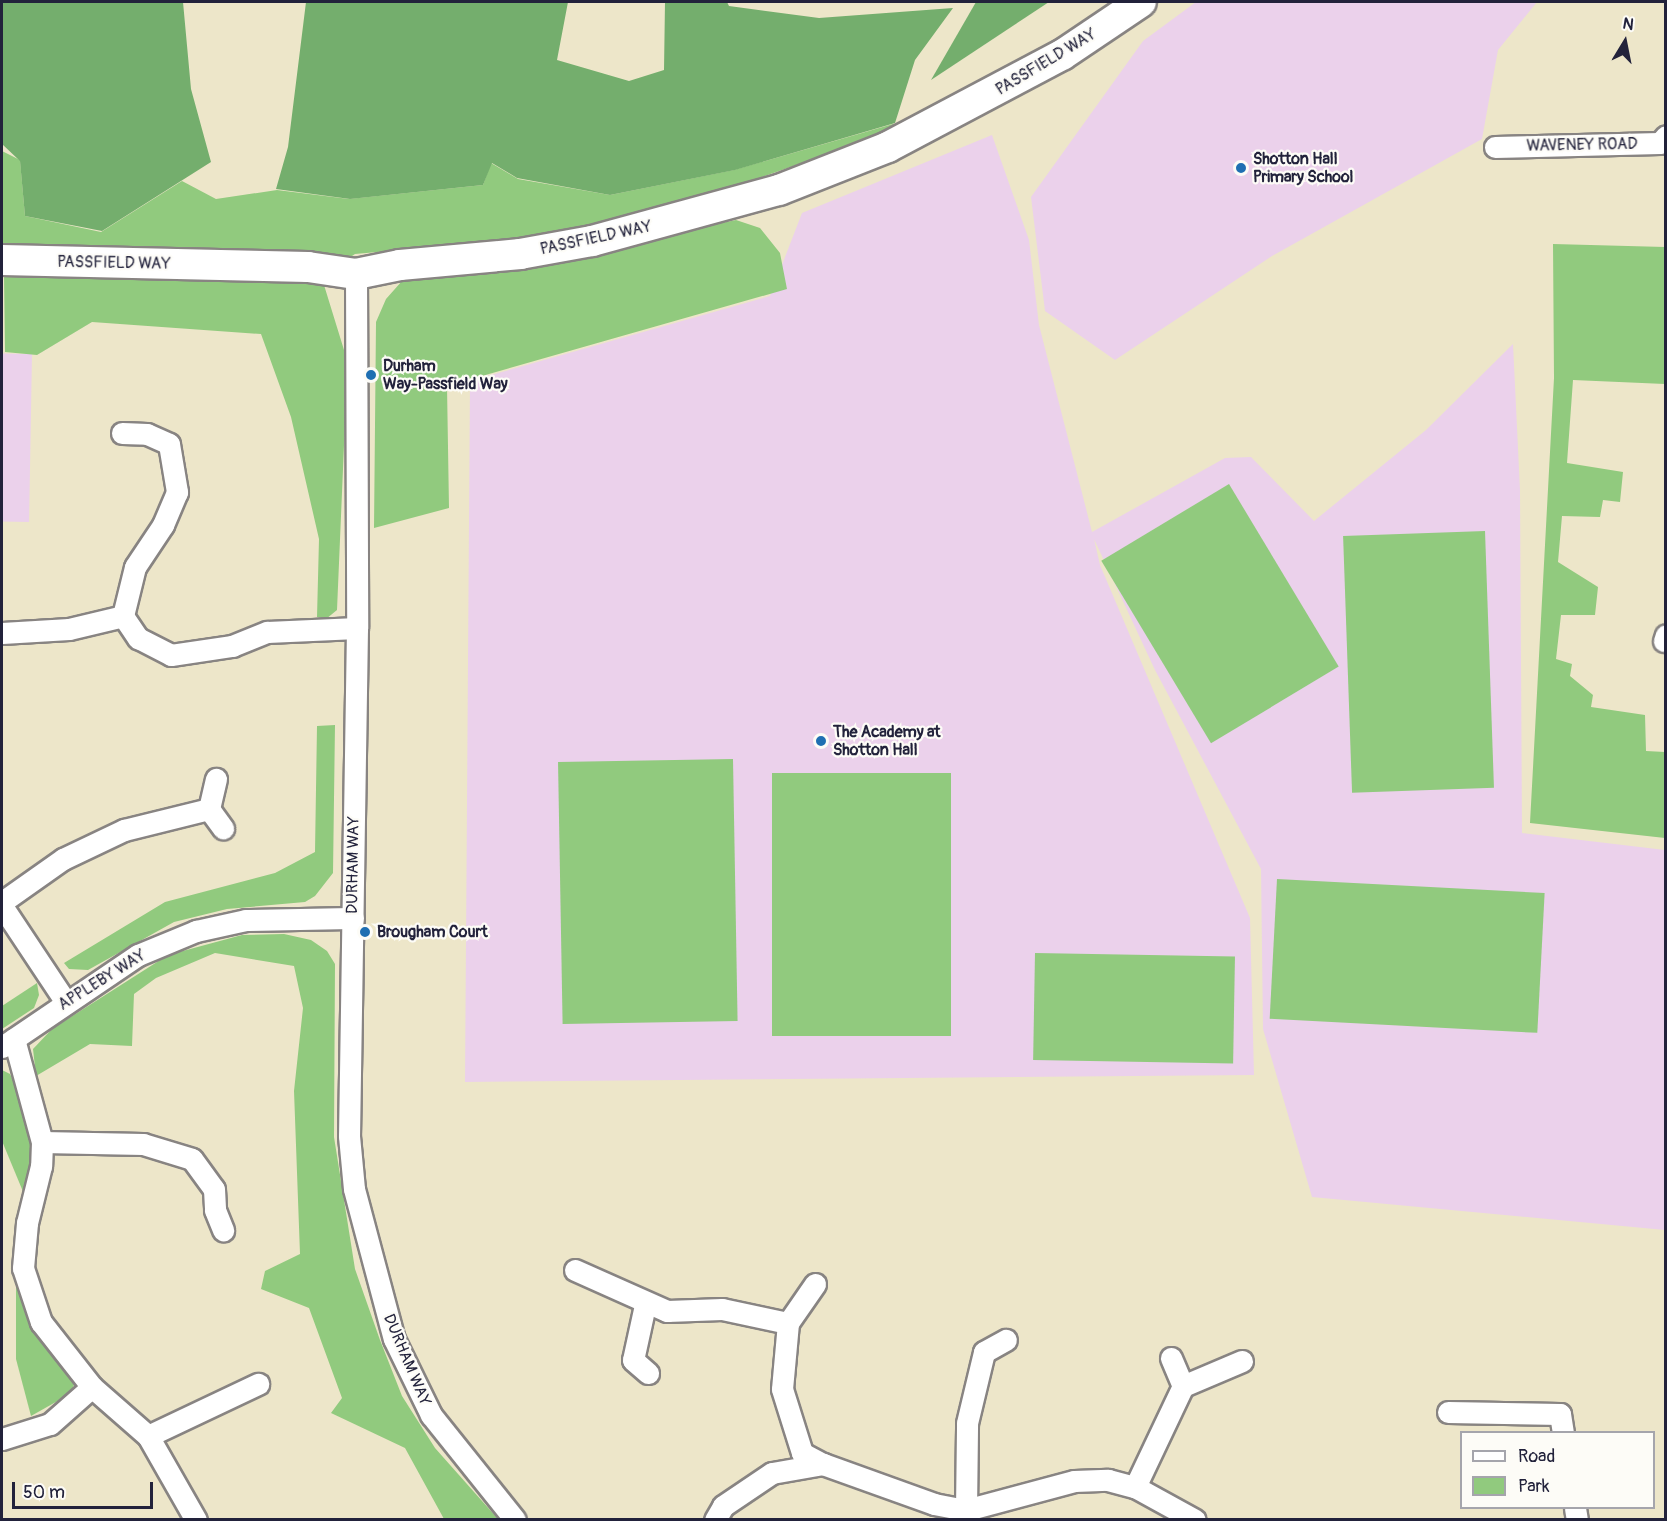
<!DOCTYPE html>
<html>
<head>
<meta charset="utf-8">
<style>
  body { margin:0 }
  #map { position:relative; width:1667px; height:1521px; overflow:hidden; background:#ede6c9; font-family:Pangolin,sans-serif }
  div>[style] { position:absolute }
  .built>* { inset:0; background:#ebd1eb; transform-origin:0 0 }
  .green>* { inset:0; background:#91ca7e; transform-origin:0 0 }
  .forest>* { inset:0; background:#74ae6d }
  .roads { filter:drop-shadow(2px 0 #888482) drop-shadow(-2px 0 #888482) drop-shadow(0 2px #888482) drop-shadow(0 -2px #888482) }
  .street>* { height:21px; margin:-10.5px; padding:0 10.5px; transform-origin:10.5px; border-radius:10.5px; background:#fff }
  .secondary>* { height:30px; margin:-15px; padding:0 15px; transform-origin:15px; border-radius:15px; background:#fff }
  .dots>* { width:16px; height:16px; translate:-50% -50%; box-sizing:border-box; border:3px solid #fdfcf7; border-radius:50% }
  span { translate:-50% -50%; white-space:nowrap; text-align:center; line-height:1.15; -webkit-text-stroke:4.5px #fdfcf7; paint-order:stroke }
  .street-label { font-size:16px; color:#22223b }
  .poi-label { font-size:16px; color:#22223b; font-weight:700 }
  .left { translate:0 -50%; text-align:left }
  .frame { position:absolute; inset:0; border:3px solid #22223b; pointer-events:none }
  .legend { position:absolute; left:1460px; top:1431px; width:195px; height:78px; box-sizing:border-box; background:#fdfcf7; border:2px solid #a5a5ac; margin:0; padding:8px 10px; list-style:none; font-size:18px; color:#22223b }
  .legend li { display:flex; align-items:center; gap:12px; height:30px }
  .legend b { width:30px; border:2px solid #a5a5ac }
  .north { position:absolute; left:1595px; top:12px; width:60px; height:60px; -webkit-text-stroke:4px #fdfcf7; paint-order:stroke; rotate:10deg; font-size:16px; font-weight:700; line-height:24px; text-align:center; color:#22223b }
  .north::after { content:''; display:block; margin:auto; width:21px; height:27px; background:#22223b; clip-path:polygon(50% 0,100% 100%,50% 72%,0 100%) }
  .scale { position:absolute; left:12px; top:1482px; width:141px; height:27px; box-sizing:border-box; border:3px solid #22223b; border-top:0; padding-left:8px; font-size:18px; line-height:21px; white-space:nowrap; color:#22223b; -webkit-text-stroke:4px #fdfcf7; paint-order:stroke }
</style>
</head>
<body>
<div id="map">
  <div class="built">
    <i style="clip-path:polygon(1196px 2px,1537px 2px,1498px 50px,1482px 139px,1272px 256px,1115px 360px,1045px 311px,1031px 197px,1143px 41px)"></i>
    <i style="clip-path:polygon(992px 135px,1029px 240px,1039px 325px,1092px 532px,1225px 458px,1251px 457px,1314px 521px,1426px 430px,1513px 344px,1520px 490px,1522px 833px,1665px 850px,1665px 1230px,1312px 1197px,1263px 1029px,1261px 869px,1155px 670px,1094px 539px,1100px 565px,1250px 918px,1254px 1075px,465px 1082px,470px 381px,770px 296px,802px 213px)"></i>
    <i style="left:32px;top:354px;width:168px;height:30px;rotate:91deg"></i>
  </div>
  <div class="green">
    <i style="clip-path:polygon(893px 124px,898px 129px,685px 204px,547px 237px,355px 254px,349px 258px,301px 250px,2px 248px,2px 151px,20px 160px,25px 216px,101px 232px,182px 181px,216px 199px,277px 190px,349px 199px,483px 185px,491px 163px,518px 179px,610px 195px,734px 170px)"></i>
    <i style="clip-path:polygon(1664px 179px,1666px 179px,1665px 384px,1573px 380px,1567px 463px,1623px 472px,1620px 502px,1603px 500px,1600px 517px,1562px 516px,1558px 562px,1598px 587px,1595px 615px,1561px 615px,1556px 659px,1572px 664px,1570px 676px,1593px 695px,1591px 707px,1645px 715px,1646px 751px,1665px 752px,1665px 838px,1530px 823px,1554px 378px,1553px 244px,1665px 247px)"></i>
    <i style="clip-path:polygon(736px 220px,760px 228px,780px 253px,787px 289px,447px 386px,449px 508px,374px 528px,376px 322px,386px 299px,402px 281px,517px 266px)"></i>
    <i style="clip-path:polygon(4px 275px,305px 278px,324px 285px,344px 350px,345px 422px,337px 610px,326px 619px,317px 617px,319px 539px,291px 417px,261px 334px,92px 322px,37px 355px,5px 352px)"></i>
    <i style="left:1229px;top:484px;width:213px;height:149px;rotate:59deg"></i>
    <i style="left:1485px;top:531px;width:257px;height:142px;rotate:88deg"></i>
    <i style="clip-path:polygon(335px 725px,333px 873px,315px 896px,305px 902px,227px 909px,174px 922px,88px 970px,69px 969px,64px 963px,165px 902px,275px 873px,315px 852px,317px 726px)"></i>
    <i style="left:733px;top:759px;width:262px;height:175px;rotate:89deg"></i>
    <i style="left:772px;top:773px;width:179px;height:263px"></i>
    <i style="left:1277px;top:879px;width:268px;height:140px;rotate:3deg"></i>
    <i style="clip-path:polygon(284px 934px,311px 940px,327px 951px,335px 964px,334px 1137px,355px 1269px,380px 1340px,402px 1396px,435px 1448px,498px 1519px,444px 1519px,405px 1448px,331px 1413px,342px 1398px,309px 1308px,261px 1289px,265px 1271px,300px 1254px,294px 1091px,303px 1008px,294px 966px,215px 953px,156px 978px,134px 994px,132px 1046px,90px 1044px,36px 1076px,33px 1049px,52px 1029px,168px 955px,242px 935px)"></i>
    <i style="left:1035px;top:953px;width:200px;height:107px;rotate:1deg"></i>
    <i style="clip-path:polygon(37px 983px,39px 995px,34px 1008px,2px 1029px,2px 1006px)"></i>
    <i style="clip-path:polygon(2px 1070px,10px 1074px,16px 1086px,34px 1147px,24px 1194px,2px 1141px)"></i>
    <i style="clip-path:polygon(20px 1284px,74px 1385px,70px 1394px,31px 1416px,16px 1359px,16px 1286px)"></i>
  </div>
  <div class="forest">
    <i style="clip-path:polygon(2px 2px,183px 2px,191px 89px,211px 162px,102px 231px,25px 216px,20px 161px,2px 144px)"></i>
    <i style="clip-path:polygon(306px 2px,568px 2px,557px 60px,629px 81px,664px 70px,665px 2px,727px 2px,729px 6px,819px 18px,953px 8px,915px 60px,895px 123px,735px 170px,610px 195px,517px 178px,492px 163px,483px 185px,350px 199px,276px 189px,288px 147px)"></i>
    <i style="clip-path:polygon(976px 2px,1049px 2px,931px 80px)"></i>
  </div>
  <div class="roads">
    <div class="street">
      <i style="left:1495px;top:147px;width:165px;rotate:-1.4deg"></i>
      <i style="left:1660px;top:143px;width:9px;rotate:-49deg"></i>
      <i style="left:356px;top:274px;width:354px;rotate:89.8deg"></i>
      <i style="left:357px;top:628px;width:508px;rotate:90.9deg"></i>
      <i style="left:349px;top:1136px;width:53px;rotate:84.6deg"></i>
      <i style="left:354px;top:1189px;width:155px;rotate:75.1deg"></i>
      <i style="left:394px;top:1339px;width:85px;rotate:64deg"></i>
      <i style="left:431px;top:1415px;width:134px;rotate:51.3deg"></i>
      <i style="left:122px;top:433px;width:25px;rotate:2deg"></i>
      <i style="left:147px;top:434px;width:24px;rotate:24deg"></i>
      <i style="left:169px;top:444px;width:49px;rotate:80.5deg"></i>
      <i style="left:177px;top:492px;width:36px;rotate:113deg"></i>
      <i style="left:163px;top:525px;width:50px;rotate:123.7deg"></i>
      <i style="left:135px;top:567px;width:50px;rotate:103.8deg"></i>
      <i style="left:123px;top:616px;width:27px;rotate:56deg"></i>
      <i style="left:138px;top:638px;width:37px;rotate:27deg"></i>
      <i style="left:171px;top:655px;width:62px;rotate:-8.4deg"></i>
      <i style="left:232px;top:646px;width:38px;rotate:-22deg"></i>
      <i style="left:267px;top:632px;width:90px;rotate:-2.5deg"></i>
      <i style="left:2px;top:633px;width:67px;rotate:-3.4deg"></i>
      <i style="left:69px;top:629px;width:56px;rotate:-13.5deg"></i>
      <i style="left:1664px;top:641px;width:6px;rotate:-72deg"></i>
      <i style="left:209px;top:809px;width:24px;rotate:54deg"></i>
      <i style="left:2px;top:902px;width:75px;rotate:-35.2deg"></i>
      <i style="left:63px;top:859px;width:68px;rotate:-25.4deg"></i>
      <i style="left:124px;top:830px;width:88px;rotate:-13.9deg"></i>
      <i style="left:209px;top:809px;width:31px;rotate:-77deg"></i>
      <i style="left:2px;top:906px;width:114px;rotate:56.4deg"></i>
      <i style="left:14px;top:1039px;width:107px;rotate:74.8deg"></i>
      <i style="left:42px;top:1142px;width:24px;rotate:92deg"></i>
      <i style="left:41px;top:1166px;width:59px;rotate:103.8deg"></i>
      <i style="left:27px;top:1223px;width:45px;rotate:95.1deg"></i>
      <i style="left:23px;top:1268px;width:57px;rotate:71.6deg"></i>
      <i style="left:41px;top:1322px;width:83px;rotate:51.9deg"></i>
      <i style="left:92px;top:1387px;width:74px;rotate:41.2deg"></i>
      <i style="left:148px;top:1436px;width:97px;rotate:60.3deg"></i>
      <i style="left:2px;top:1047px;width:164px;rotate:-34.1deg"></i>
      <i style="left:138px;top:955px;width:63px;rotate:-22.5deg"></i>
      <i style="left:196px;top:931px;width:51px;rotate:-12.4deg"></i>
      <i style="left:246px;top:920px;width:107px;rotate:-1.1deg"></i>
      <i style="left:42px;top:1142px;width:101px;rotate:1.1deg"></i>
      <i style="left:143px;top:1144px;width:51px;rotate:17deg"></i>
      <i style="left:192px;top:1159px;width:37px;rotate:54deg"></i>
      <i style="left:214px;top:1189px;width:21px;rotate:87deg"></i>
      <i style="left:215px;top:1210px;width:22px;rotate:68deg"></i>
      <i style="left:575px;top:1270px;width:101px;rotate:24deg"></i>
      <i style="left:667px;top:1311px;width:55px;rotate:-2.1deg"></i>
      <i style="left:722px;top:1309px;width:67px;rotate:12deg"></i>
      <i style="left:815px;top:1284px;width:47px;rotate:124.7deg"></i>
      <i style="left:788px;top:1323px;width:66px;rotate:95.2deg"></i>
      <i style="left:782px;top:1389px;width:67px;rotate:72.6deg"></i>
      <i style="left:802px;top:1453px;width:24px;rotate:28deg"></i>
      <i style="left:645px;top:1305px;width:56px;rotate:102.3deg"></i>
      <i style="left:633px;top:1360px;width:20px;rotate:41deg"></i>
      <i style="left:1171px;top:1358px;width:30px;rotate:67deg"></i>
      <i style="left:1448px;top:1412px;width:112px;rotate:1deg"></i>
      <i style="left:1560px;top:1414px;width:18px;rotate:81deg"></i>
      <i style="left:148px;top:1436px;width:122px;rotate:-25.3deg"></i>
      <i style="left:2px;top:1439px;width:50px;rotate:-17.4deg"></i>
      <i style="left:50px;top:1424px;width:56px;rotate:-41.4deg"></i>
      <i style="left:1135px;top:1487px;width:112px;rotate:-64.6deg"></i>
      <i style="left:1183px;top:1386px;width:64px;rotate:-23deg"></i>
      <i style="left:1575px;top:1508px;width:12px;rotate:81deg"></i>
      <i style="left:966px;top:1510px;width:87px;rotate:-89.3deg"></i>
      <i style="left:967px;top:1423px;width:73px;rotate:-76.5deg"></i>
      <i style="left:984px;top:1352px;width:25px;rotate:-29deg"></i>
      <i style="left:715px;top:1520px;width:16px;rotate:-60deg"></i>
      <i style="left:723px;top:1506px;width:59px;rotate:-34deg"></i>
      <i style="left:772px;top:1473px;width:52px;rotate:-10deg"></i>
      <i style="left:823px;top:1464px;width:118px;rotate:19.8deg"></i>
      <i style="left:934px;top:1504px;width:33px;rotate:11deg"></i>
      <i style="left:966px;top:1510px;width:112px;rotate:-15deg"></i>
      <i style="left:1074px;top:1481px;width:34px;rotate:-2deg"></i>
      <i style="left:1108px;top:1480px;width:28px;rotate:15deg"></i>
      <i style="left:1135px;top:1487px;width:68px;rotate:28.8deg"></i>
    </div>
    <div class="secondary">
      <i style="left:2px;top:260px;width:306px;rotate:1.3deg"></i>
      <i style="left:308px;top:267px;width:49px;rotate:8.3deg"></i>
      <i style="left:356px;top:274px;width:45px;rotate:-11.6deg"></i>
      <i style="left:400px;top:265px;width:121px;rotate:-5.2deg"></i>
      <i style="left:520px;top:254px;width:73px;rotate:-10.2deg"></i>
      <i style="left:592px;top:241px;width:194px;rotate:-15.3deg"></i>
      <i style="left:779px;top:190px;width:117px;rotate:-21.5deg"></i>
      <i style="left:888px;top:147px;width:197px;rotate:-27.9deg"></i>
      <i style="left:1062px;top:55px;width:95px;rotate:-33.9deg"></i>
    </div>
  </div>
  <div class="dots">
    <i style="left:1241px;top:168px;background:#1f6fb2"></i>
    <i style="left:371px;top:375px;background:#1f6fb2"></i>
    <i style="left:821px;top:741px;background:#1f6fb2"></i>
    <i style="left:365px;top:932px;background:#1f6fb2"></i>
  </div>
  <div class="street-label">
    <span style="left:1046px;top:62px;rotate:-31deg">PASSFIELD WAY</span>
    <span style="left:1582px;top:145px;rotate:-1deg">WAVENEY ROAD</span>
    <span style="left:596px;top:238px;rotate:-12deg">PASSFIELD WAY</span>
    <span style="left:114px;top:263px;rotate:1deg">PASSFIELD WAY</span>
    <span style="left:353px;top:865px;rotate:-89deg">DURHAM WAY</span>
    <span style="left:102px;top:980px;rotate:-32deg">APPLEBY WAY</span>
    <span style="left:407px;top:1360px;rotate:67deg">DURHAM WAY</span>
  </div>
  <div class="poi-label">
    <span class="left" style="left:1253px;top:168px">Shotton Hall<br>Primary School</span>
    <span class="left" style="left:383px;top:375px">Durham<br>Way-Passfield Way</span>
    <span class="left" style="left:833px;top:741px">The Academy at<br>Shotton Hall</span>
    <span class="left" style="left:377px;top:932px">Brougham Court</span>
  </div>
  <div class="frame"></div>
  <ul class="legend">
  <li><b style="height:8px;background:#fff"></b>Road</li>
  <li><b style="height:16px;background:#91ca7e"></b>Park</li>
  </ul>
  <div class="north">N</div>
  <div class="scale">50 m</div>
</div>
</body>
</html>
